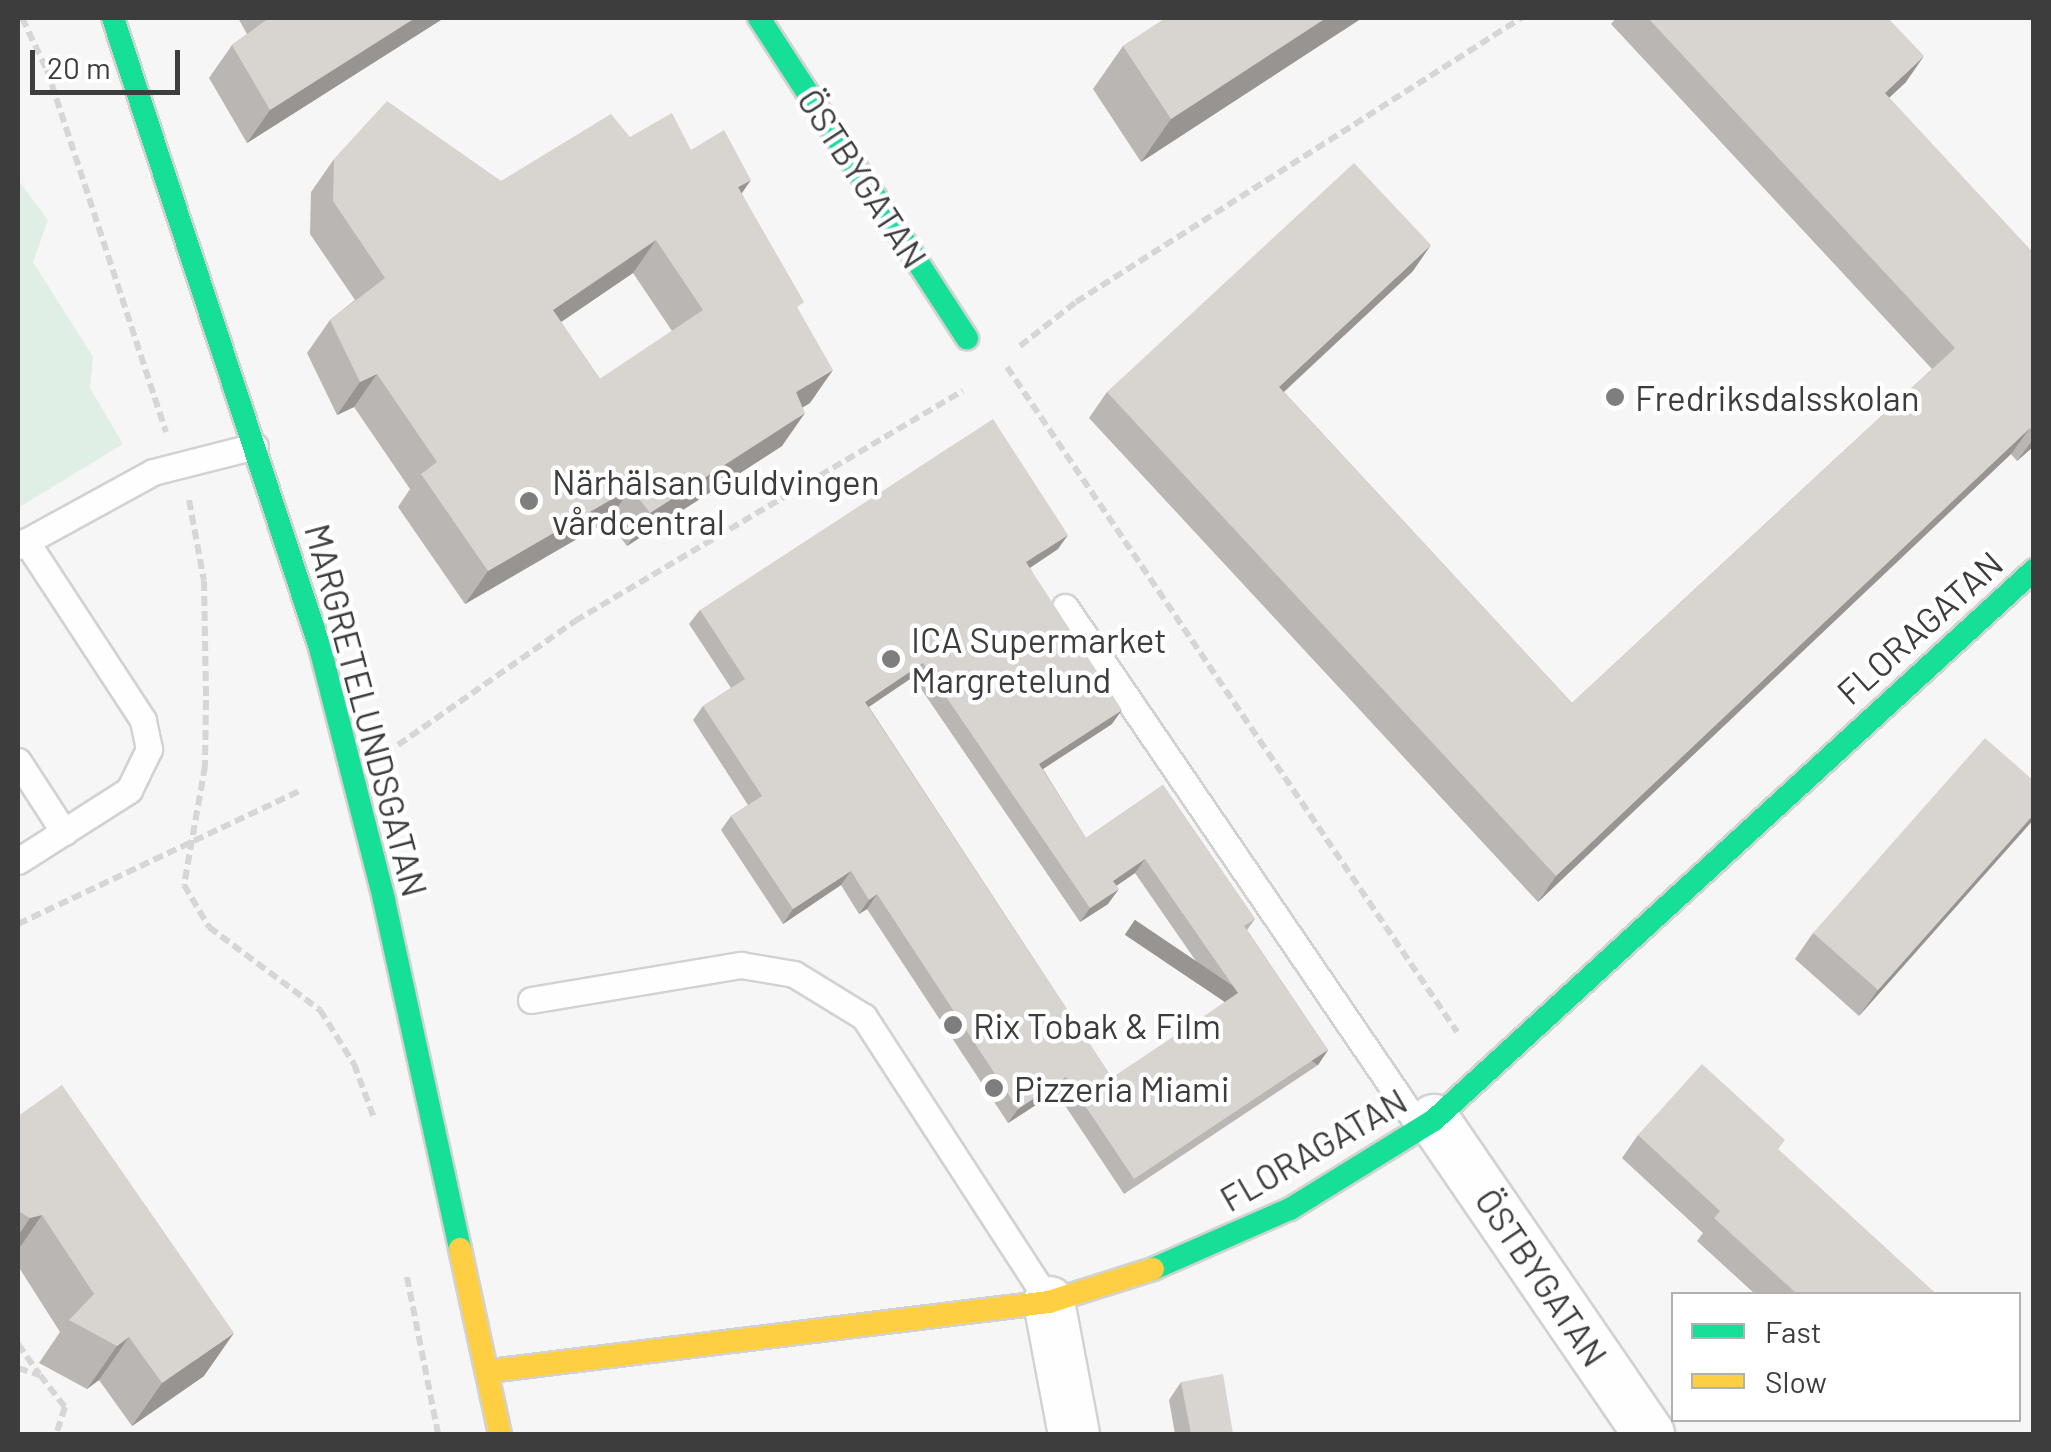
<!DOCTYPE html>
<html>
<head>
<meta charset="utf-8">
<style>
  body { margin:0 }
  #map { position:relative; width:2051px; height:1452px; overflow:hidden; background:#f6f6f6; font-family:Barlow,sans-serif }
  div>[style] { position:absolute }
  .green>* { inset:0; background:#dfefe5 }
  .path>* { height:6px; margin-top:-3px; transform-origin:0; background:repeating-linear-gradient(90deg,#d6d6d7 0 10px,transparent 0 15px) }
  .roads { filter:drop-shadow(2px 0 #d2d2d2) drop-shadow(-2px 0 #d2d2d2) drop-shadow(0 2px #d2d2d2) drop-shadow(0 -2px #d2d2d2) }
  .lane>* { height:25px; margin:-12.5px; padding:0 12.5px; transform-origin:12.5px; border-radius:12.5px; background:#fefefe }
  .street>* { height:50px; margin:-25px; padding:0 25px; transform-origin:25px; border-radius:25px; background:#fefefe }
  .fast>* { height:22px; margin:-11px; padding:0 11px; transform-origin:11px; border-radius:11px; background:#16e098 }
  .slow>* { height:22px; margin:-11px; padding:0 11px; transform-origin:11px; border-radius:11px; background:#ffcf43 }
  .wall>* { inset:0; background:#bab6b3 }
  .shaded-wall>* { inset:0; background:#979492; transform-origin:0 0 }
  .building>* { inset:0; background:#d8d4d0 }
  .dots>* { width:28px; height:28px; translate:-50% -50%; box-sizing:border-box; border:5px solid #fff; border-radius:50% }
  span { translate:-50% -50%; white-space:nowrap; text-align:center; line-height:1.15; -webkit-text-stroke:9px #fff; paint-order:stroke }
  .street-label { font-size:35px; color:#3d3d3e }
  .poi-label { font-size:35px; color:#3d3d3e }
  .left { translate:0 -50%; text-align:left }
  .frame { position:absolute; inset:0; border:20px solid #3d3d3e; pointer-events:none }
  .legend { position:absolute; left:1671px; top:1292px; width:350px; height:130px; box-sizing:border-box; background:#fff; border:2px solid #b1b1b2; margin:0; padding:12px 18px; list-style:none; font-size:30px; color:#3d3d3e }
  .legend li { display:flex; align-items:center; gap:20px; height:50px }
  .legend b { width:50px; border:2px solid #b1b1b2 }
  .scale { position:absolute; left:30px; top:50px; width:150px; height:45px; box-sizing:border-box; border:5px solid #3d3d3e; border-top:0; padding-left:12px; font-size:30px; line-height:35px; white-space:nowrap; color:#3d3d3e; -webkit-text-stroke:8px #fff; paint-order:stroke }
</style>
</head>
<body>
<div id="map">
  <div class="green">
    <i style="clip-path:polygon(18px 180px,48px 220px,33px 262px,93px 357px,90px 388px,123px 444px,18px 508px)"></i>
  </div>
  <div class="path">
    <i style="left:22px;top:18px;width:58px;rotate:64.3deg"></i>
    <i style="left:47px;top:70px;width:381px;rotate:71.8deg"></i>
    <i style="left:1020px;top:346px;width:71px;rotate:-38.2deg"></i>
    <i style="left:1076px;top:302px;width:528px;rotate:-32.55deg"></i>
    <i style="left:1007px;top:367px;width:803px;rotate:55.91deg"></i>
    <i style="left:189px;top:500px;width:82px;rotate:79.5deg"></i>
    <i style="left:204px;top:581px;width:119px;rotate:89deg"></i>
    <i style="left:206px;top:700px;width:66px;rotate:90.9deg"></i>
    <i style="left:205px;top:766px;width:121px;rotate:100deg"></i>
    <i style="left:184px;top:885px;width:49px;rotate:59.2deg"></i>
    <i style="left:209px;top:927px;width:139px;rotate:36.8deg"></i>
    <i style="left:320px;top:1010px;width:64px;rotate:57.8deg"></i>
    <i style="left:354px;top:1064px;width:58px;rotate:69.7deg"></i>
    <i style="left:398px;top:745px;width:216px;rotate:-35deg"></i>
    <i style="left:575px;top:621px;width:451px;rotate:-30.7deg"></i>
    <i style="left:18px;top:924px;width:313px;rotate:-25.3deg"></i>
    <i style="left:407px;top:1277px;width:160px;rotate:78.8deg"></i>
    <i style="left:18px;top:1344px;width:37px;rotate:55deg"></i>
    <i style="left:18px;top:1368px;width:23px;rotate:18deg"></i>
    <i style="left:40px;top:1375px;width:41px;rotate:52deg"></i>
    <i style="left:65px;top:1407px;width:28px;rotate:108deg"></i>
  </div>
  <div class="roads">
    <div class="lane">
      <i style="left:18px;top:546px;width:154px;rotate:-28.7deg"></i>
      <i style="left:153px;top:472px;width:105px;rotate:-14.3deg"></i>
      <i style="left:1065px;top:607px;width:632px;rotate:55.71deg"></i>
      <i style="left:18px;top:761px;width:85px;rotate:57.1deg"></i>
      <i style="left:18px;top:861px;width:132px;rotate:-32.6deg"></i>
      <i style="left:129px;top:790px;width:46px;rotate:-64deg"></i>
      <i style="left:149px;top:749px;width:30px;rotate:-102deg"></i>
      <i style="left:143px;top:720px;width:214px;rotate:-123.2deg"></i>
      <i style="left:531px;top:1000px;width:213px;rotate:-9.5deg"></i>
      <i style="left:741px;top:965px;width:54px;rotate:9.6deg"></i>
      <i style="left:794px;top:974px;width:82px;rotate:31.6deg"></i>
      <i style="left:864px;top:1017px;width:340px;rotate:57deg"></i>
    </div>
    <div class="street">
      <i style="left:1434px;top:1120px;width:381px;rotate:55.6deg"></i>
      <i style="left:1049px;top:1302px;width:134px;rotate:79.3deg"></i>
    </div>
    <div class="fast">
      <i style="left:113px;top:18px;width:663px;rotate:71.81deg"></i>
      <i style="left:320px;top:648px;width:260px;rotate:75.7deg"></i>
      <i style="left:384px;top:900px;width:357px;rotate:77.7deg"></i>
      <i style="left:759px;top:18px;width:382px;rotate:57deg"></i>
      <i style="left:1153px;top:1269px;width:150px;rotate:-23.7deg"></i>
      <i style="left:1290px;top:1209px;width:169px;rotate:-31.7deg"></i>
      <i style="left:1434px;top:1120px;width:814px;rotate:-42.51deg"></i>
    </div>
    <div class="slow">
      <i style="left:460px;top:1249px;width:189px;rotate:77.8deg"></i>
      <i style="left:490px;top:1371px;width:563px;rotate:-7.04deg"></i>
      <i style="left:1049px;top:1302px;width:109px;rotate:-17.6deg"></i>
    </div>
  </div>
  <div class="wall">
    <i style="clip-path:polygon(238px 18px,444px 18px,247px 143px,209px 78px,232px 45px,247px 34px)"></i>
    <i style="clip-path:polygon(1166px 18px,1362px 18px,1141px 162px,1093px 89px,1123px 46px)"></i>
    <i style="clip-path:polygon(1616px 18px,1888px 18px,1906px 82px,1889px 98px,2034px 254px,2034px 446px,2017px 461px,2011px 454px,1538px 902px,1089px 418px,1107px 392px,1413px 271px,1284px 392px,1572px 703px,1932px 369px,1611px 24px)"></i>
    <i style="clip-path:polygon(evenodd,630px 137px,691px 150px,742px 194px,798px 311px,810px 403px,803px 407px,782px 446px,627px 546px,608px 521px,465px 604px,398px 507px,410px 489px,354px 407px,337px 415px,307px 353px,330px 320px,355px 300px,310px 234px,311px 192px,334px 159px,501px 181px,630px 137px,633px 273px,672px 331px,600px 379px,561px 322px,633px 273px)"></i>
    <i style="clip-path:polygon(evenodd,1058px 549px,1030px 568px,1112px 724px,1043px 769px,1086px 838px,1163px 785px,1255px 919px,1247px 930px,1328px 1050px,1318px 1065px,1124px 1194px,1056px 1092px,1008px 1123px,867px 909px,859px 914px,841px 885px,783px 924px,721px 830px,731px 816px,748px 805px,693px 720px,703px 706px,731px 688px,689px 624px,700px 610px,1058px 549px,913px 677px,1080px 922px,1108px 904px,1116px 886px,1135px 873px,1225px 1003px,1112px 1078px,869px 707px,913px 677px)"></i>
    <i style="clip-path:polygon(2034px 781px,2034px 819px,1859px 1016px,1795px 959px,1813px 933px)"></i>
    <i style="clip-path:polygon(18px 1116px,204px 1376px,132px 1426px,99px 1380px,87px 1389px,39px 1363px,60px 1332px,18px 1266px)"></i>
    <i style="clip-path:polygon(1638px 1135px,1778px 1150px,1936px 1294px,1755px 1294px,1697px 1241px,1703px 1233px,1622px 1158px)"></i>
    <i style="clip-path:polygon(1181px 1382px,1233px 1434px,1175px 1434px,1169px 1400px)"></i>
  </div>
  <div class="shaded-wall">
    <i style="clip-path:polygon(415px 18px,444px 18px,247px 143px,270px 110px)"></i>
    <i style="clip-path:polygon(1326px 18px,1362px 18px,1141px 162px,1171px 119px)"></i>
    <i style="clip-path:polygon(1924px 56px,1906px 82px,1866px 119px,1885px 93px)"></i>
    <i style="clip-path:polygon(751px 180px,728px 213px,738px 187px)"></i>
    <i style="clip-path:polygon(656px 240px,633px 273px,530px 343px,553px 310px)"></i>
    <i style="clip-path:polygon(1431px 245px,1413px 271px,1261px 413px,1279px 387px)"></i>
    <i style="clip-path:polygon(833px 370px,810px 403px,773px 425px,796px 392px)"></i>
    <i style="clip-path:polygon(377px 374px,354px 407px,337px 415px,360px 382px)"></i>
    <i style="clip-path:polygon(805px 413px,782px 446px,627px 546px,650px 513px)"></i>
    <i style="clip-path:polygon(2030px 428px,2011px 454px,1538px 902px,1556px 876px)"></i>
    <i style="clip-path:polygon(2034px 438px,2034px 446px,2017px 461px)"></i>
    <i style="clip-path:polygon(631px 488px,608px 521px,465px 604px,488px 571px)"></i>
    <i style="clip-path:polygon(1068px 535px,1058px 549px,1016px 577px,1026px 562px)"></i>
    <i style="clip-path:polygon(923px 663px,913px 677px,855px 716px,865px 702px)"></i>
    <i style="clip-path:polygon(1122px 710px,1112px 724px,1029px 778px,1039px 764px)"></i>
    <i style="clip-path:polygon(2034px 814px,2034px 819px,1859px 1016px,1878px 990px)"></i>
    <i style="clip-path:polygon(1145px 859px,1135px 873px,1103px 895px,1113px 881px)"></i>
    <i style="clip-path:polygon(851px 871px,841px 885px,783px 924px,793px 909px)"></i>
    <i style="clip-path:polygon(1119px 889px,1108px 904px,1080px 922px,1090px 908px)"></i>
    <i style="clip-path:polygon(877px 894px,867px 909px,859px 914px,869px 900px)"></i>
    <i style="left:1328px;top:1050px;width:18px;height:233px;rotate:124deg"></i>
    <i style="clip-path:polygon(1066px 1077px,1056px 1092px,1008px 1123px,1018px 1109px)"></i>
    <i style="clip-path:polygon(42px 1215px,18px 1250px,18px 1236px,30px 1218px)"></i>
    <i style="clip-path:polygon(234px 1333px,204px 1376px,132px 1426px,162px 1383px)"></i>
    <i style="clip-path:polygon(129px 1337px,99px 1380px,87px 1389px,117px 1346px)"></i>
  </div>
  <div class="building">
    <i style="clip-path:polygon(269px 18px,415px 18px,270px 110px,232px 45px)"></i>
    <i style="clip-path:polygon(1166px 18px,1326px 18px,1171px 119px,1123px 46px)"></i>
    <i style="clip-path:polygon(1648px 18px,1888px 18px,1924px 56px,1885px 93px,2034px 254px,2034px 433px,2030px 428px,1556px 876px,1107px 392px,1354px 163px,1431px 245px,1279px 387px,1572px 703px,1955px 348px)"></i>
    <i style="clip-path:polygon(evenodd,387px 101px,501px 181px,611px 114px,630px 137px,672px 113px,691px 150px,724px 130px,751px 180px,738px 187px,804px 302px,797px 307px,833px 370px,796px 392px,805px 413px,650px 513px,631px 488px,488px 571px,421px 474px,437px 462px,377px 374px,360px 382px,330px 320px,385px 278px,333px 201px,334px 159px,387px 101px,656px 240px,703px 310px,600px 379px,553px 310px,656px 240px)"></i>
    <i style="clip-path:polygon(evenodd,993px 419px,1068px 535px,1026px 562px,1122px 710px,1039px 764px,1086px 838px,1163px 785px,1255px 919px,1244px 926px,1328px 1050px,1134px 1179px,1066px 1077px,1018px 1109px,877px 894px,869px 900px,851px 871px,793px 909px,731px 816px,762px 796px,703px 706px,745px 679px,700px 610px,993px 419px,923px 663px,1090px 908px,1119px 889px,1113px 881px,1145px 859px,1238px 993px,1112px 1078px,865px 702px,923px 663px)"></i>
    <i style="clip-path:polygon(1985px 738px,2034px 781px,2034px 814px,1878px 990px,1813px 933px)"></i>
    <i style="clip-path:polygon(1702px 1064px,1785px 1140px,1778px 1149px,1936px 1294px,1797px 1294px,1714px 1218px,1720px 1211px,1638px 1135px)"></i>
    <i style="clip-path:polygon(62px 1085px,234px 1333px,162px 1383px,129px 1337px,117px 1346px,69px 1320px,94px 1294px,42px 1215px,30px 1218px,18px 1211px,18px 1116px)"></i>
    <i style="clip-path:polygon(1223px 1374px,1233px 1434px,1191px 1434px,1181px 1382px)"></i>
  </div>
  <div class="dots">
    <i style="left:1615px;top:397px;background:#7e7e7e"></i>
    <i style="left:529px;top:501px;background:#7e7e7e"></i>
    <i style="left:891px;top:659px;background:#7e7e7e"></i>
    <i style="left:953px;top:1025px;background:#7e7e7e"></i>
    <i style="left:994px;top:1088px;background:#7e7e7e"></i>
  </div>
  <div class="street-label">
    <span style="left:863px;top:178px;rotate:57deg">ÖSTBYGATAN</span>
    <span style="left:1919px;top:627px;rotate:-42deg">FLORAGATAN</span>
    <span style="left:367px;top:710px;rotate:75deg">MARGRETELUNDSGATAN</span>
    <span style="left:1313px;top:1149px;rotate:-30deg">FLORAGATAN</span>
    <span style="left:1542px;top:1277px;rotate:56deg">ÖSTBYGATAN</span>
  </div>
  <div class="poi-label">
    <span class="left" style="left:1635px;top:397px">Fredriksdalsskolan</span>
    <span class="left" style="left:552px;top:501px">Närhälsan Guldvingen<br>vårdcentral</span>
    <span class="left" style="left:911px;top:659px">ICA Supermarket<br>Margretelund</span>
    <span class="left" style="left:973px;top:1025px">Rix Tobak &amp; Film</span>
    <span class="left" style="left:1014px;top:1088px">Pizzeria Miami</span>
  </div>
  <div class="frame"></div>
  <ul class="legend">
  <li><b style="height:12px;background:#16e098"></b>Fast</li>
  <li><b style="height:12px;background:#ffcf43"></b>Slow</li>
  </ul>
  <div class="scale">20 m</div>
</div>
</body>
</html>
